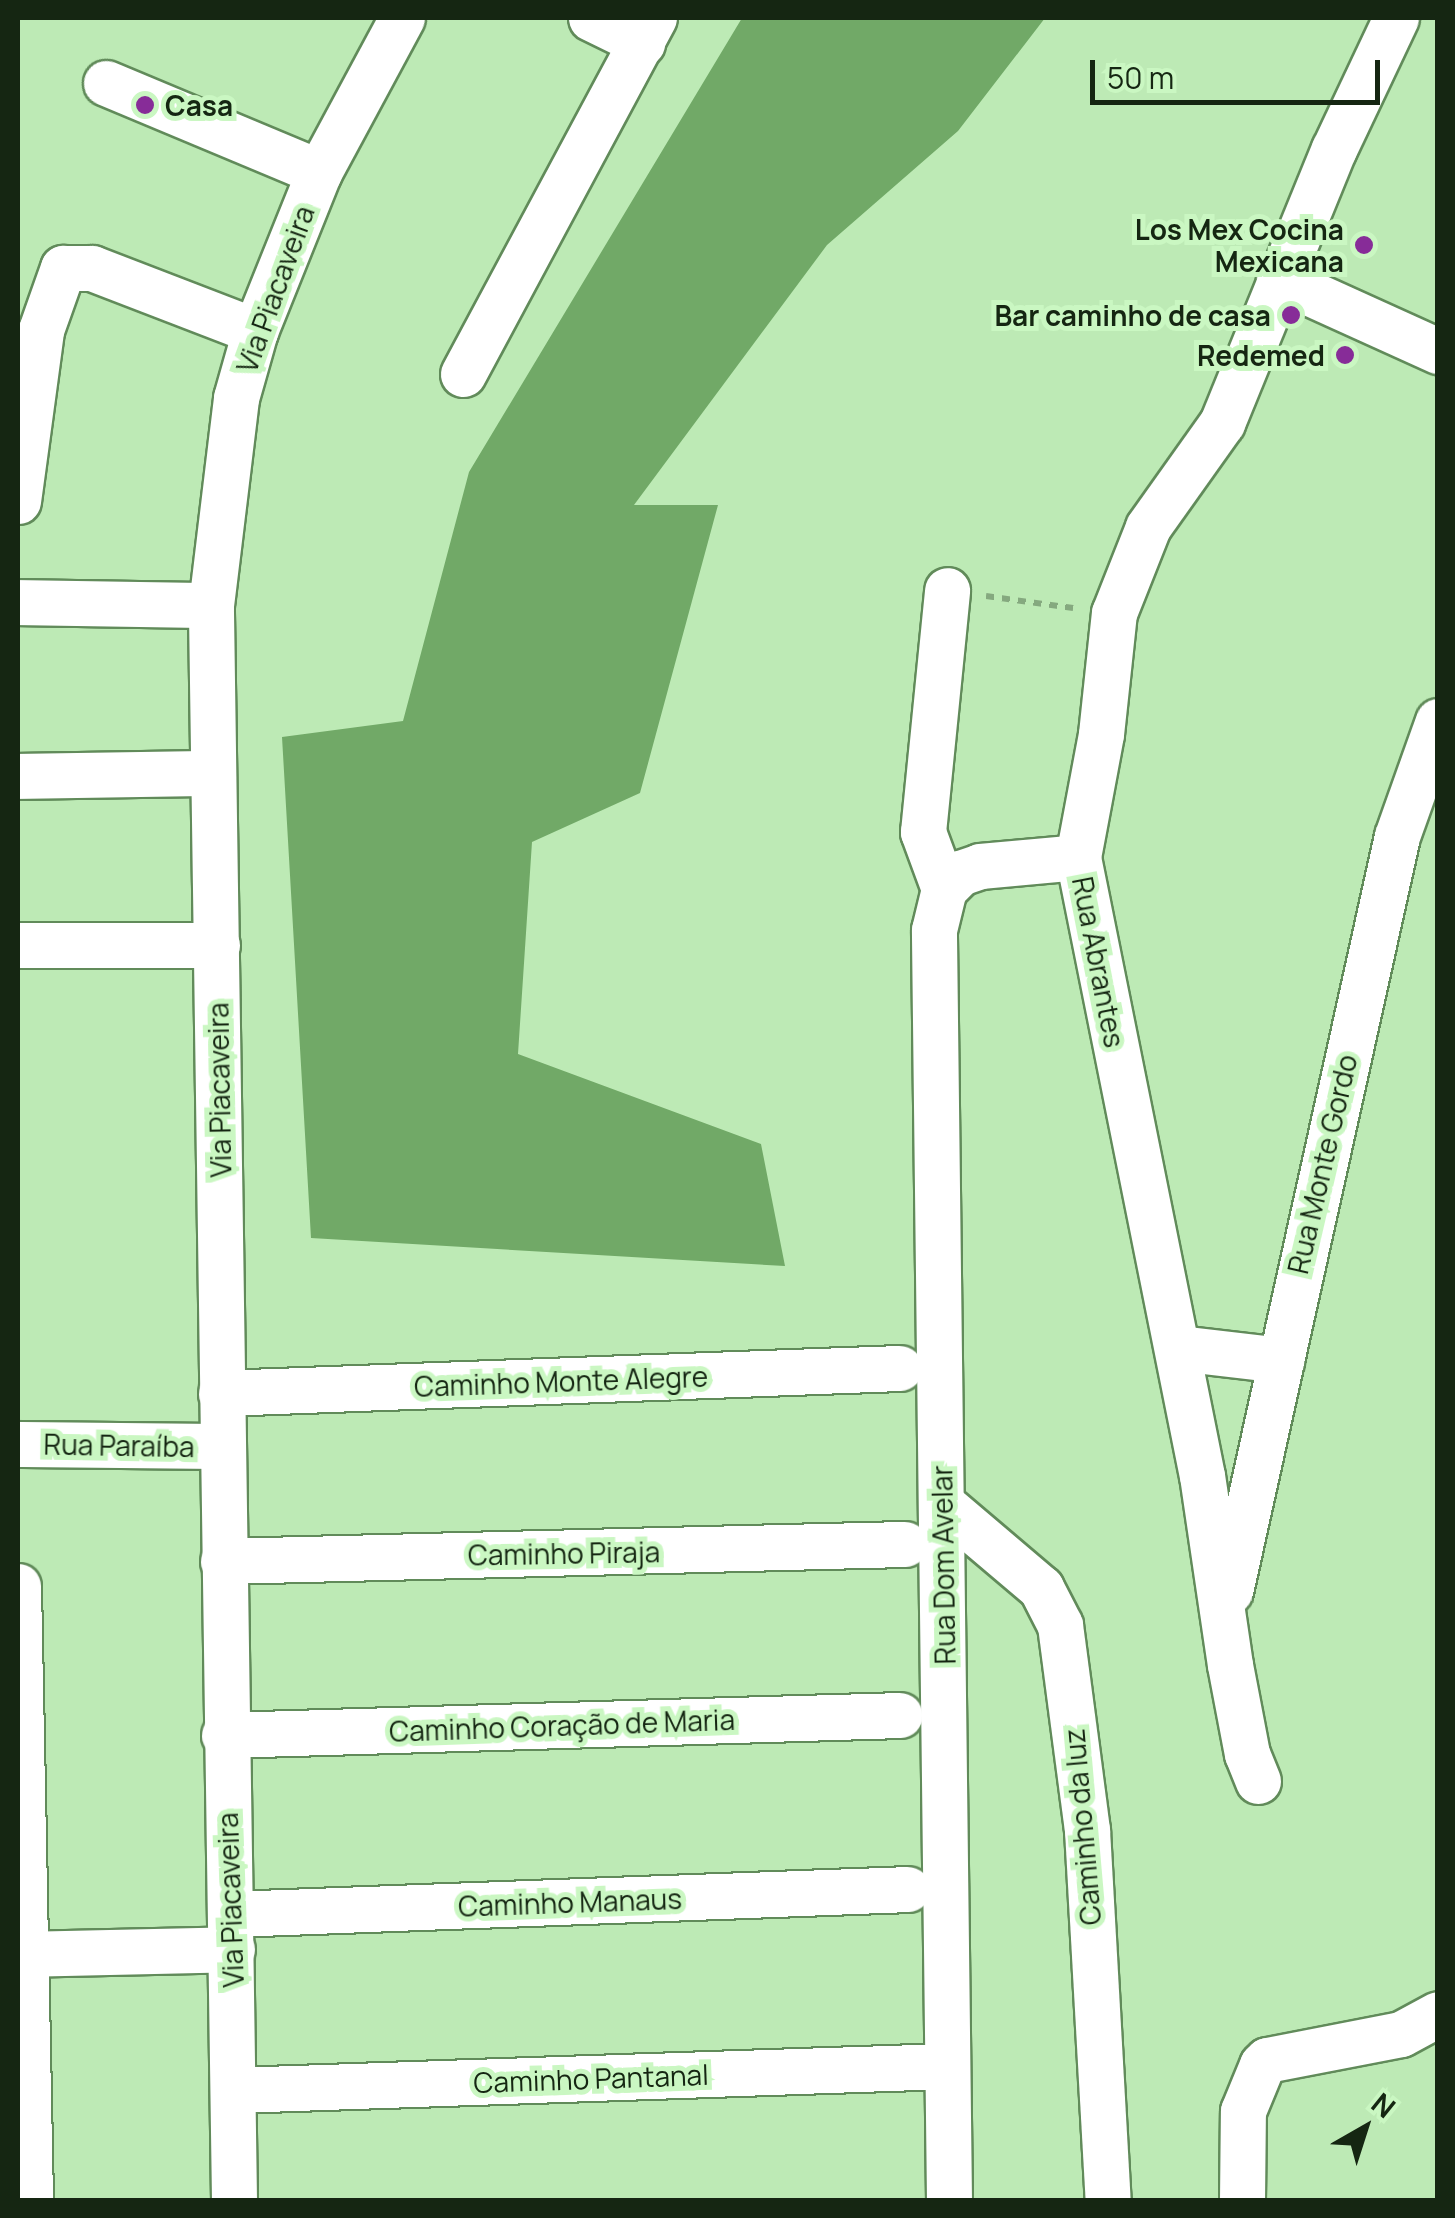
<!DOCTYPE html>
<html>
<head>
<meta charset="utf-8">
<style>
  body { margin:0 }
  #map { position:relative; width:1455px; height:2218px; overflow:hidden; background:#bdeab5; font-family:Manrope,sans-serif }
  div>[style] { position:absolute }
  .forest>* { inset:0; background:#71a967 }
  .path>* { height:6px; margin-top:-3px; transform-origin:0; background:repeating-linear-gradient(90deg,#85a97f 0 8px,transparent 0 16px) }
  .roads { filter:drop-shadow(2px 0 #618b5a) drop-shadow(-2px 0 #618b5a) drop-shadow(0 2px #618b5a) drop-shadow(0 -2px #618b5a) }
  .minor>* { height:45px; margin:-22.5px; padding:0 22.5px; transform-origin:22.5px; border-radius:22.5px; background:#fff }
  .dots>* { width:28px; height:28px; translate:-50% -50%; box-sizing:border-box; border:5px solid #caf7c2; border-radius:50% }
  span { translate:-50% -50%; white-space:nowrap; text-align:center; line-height:1.15; -webkit-text-stroke:10px #caf7c2; paint-order:stroke }
  .poi-label { font-size:28px; color:#152612; font-weight:700 }
  .left { translate:0 -50%; text-align:left }
  .right { translate:-100% -50%; text-align:right }
  .street-label { font-size:28px; color:#152612 }
  .frame { position:absolute; inset:0; border:20px solid #152612; pointer-events:none }
  .north { position:absolute; left:1315px; top:2078px; width:100px; height:100px; -webkit-text-stroke:8px #caf7c2; paint-order:stroke; rotate:39deg; font-size:28px; font-weight:700; line-height:40px; text-align:center; color:#152612 }
  .north::after { content:''; display:block; margin:auto; width:35px; height:45px; background:#152612; clip-path:polygon(50% 0,100% 100%,50% 72%,0 100%) }
  .scale { position:absolute; left:1090px; top:60px; width:290px; height:45px; box-sizing:border-box; border:5px solid #152612; border-top:0; padding-left:12px; font-size:30px; line-height:35px; white-space:nowrap; color:#152612; -webkit-text-stroke:8px #caf7c2; paint-order:stroke }
</style>
</head>
<body>
<div id="map">
  <div class="forest">
    <i style="clip-path:polygon(742px 18px,1045px 18px,958px 131px,827px 245px,634px 505px,718px 505px,640px 793px,532px 842px,518px 1054px,761px 1144px,785px 1266px,311px 1238px,282px 737px,403px 721px,469px 472px)"></i>
  </div>
  <div class="path">
    <i style="left:986px;top:596px;width:88px;rotate:7.9deg"></i>
  </div>
  <div class="roads">
    <div class="minor">
      <i style="left:591px;top:18px;width:57px;rotate:26.1deg"></i>
      <i style="left:106px;top:83px;width:231px;rotate:22.7deg"></i>
      <i style="left:1279px;top:279px;width:175px;rotate:24.4deg"></i>
      <i style="left:463px;top:374px;width:404px;rotate:-61.8deg"></i>
      <i style="left:18px;top:501px;width:173px;rotate:-82.3deg"></i>
      <i style="left:41px;top:330px;width:66px;rotate:-70.5deg"></i>
      <i style="left:63px;top:268px;width:29px"></i>
      <i style="left:92px;top:268px;width:175px;rotate:21.1deg"></i>
      <i style="left:18px;top:602px;width:193px;rotate:0.9deg"></i>
      <i style="left:18px;top:776px;width:195px;rotate:-0.9deg"></i>
      <i style="left:944px;top:889px;width:61px;rotate:-110.2deg"></i>
      <i style="left:923px;top:832px;width:243px;rotate:-84.3deg"></i>
      <i style="left:18px;top:945px;width:199px"></i>
      <i style="left:1178px;top:1348px;width:104px;rotate:6.6deg"></i>
      <i style="left:221px;top:1393px;width:679px;rotate:-2.11deg"></i>
      <i style="left:18px;top:1444px;width:202px;rotate:0.6deg"></i>
      <i style="left:942px;top:1504px;width:130px;rotate:40.3deg"></i>
      <i style="left:1041px;top:1588px;width:42px;rotate:62.8deg"></i>
      <i style="left:1060px;top:1625px;width:207px;rotate:82.5deg"></i>
      <i style="left:1087px;top:1830px;width:371px;rotate:86.8deg"></i>
      <i style="left:223px;top:1561px;width:682px;rotate:-1.43deg"></i>
      <i style="left:18px;top:1586px;width:614px;rotate:88.88deg"></i>
      <i style="left:1230px;top:1591px;width:773px;rotate:-77.53deg"></i>
      <i style="left:1397px;top:836px;width:122px;rotate:-70.4deg"></i>
      <i style="left:224px;top:1735px;width:676px;rotate:-1.69deg"></i>
      <i style="left:1258px;top:1781px;width:29px;rotate:-112deg"></i>
      <i style="left:1247px;top:1754px;width:91px;rotate:-100.8deg"></i>
      <i style="left:1230px;top:1665px;width:191px;rotate:-98.4deg"></i>
      <i style="left:1202px;top:1476px;width:631px;rotate:-101.33deg"></i>
      <i style="left:1078px;top:857px;width:125px;rotate:-79.4deg"></i>
      <i style="left:1101px;top:734px;width:122px;rotate:-83.9deg"></i>
      <i style="left:1114px;top:613px;width:92px;rotate:-68.4deg"></i>
      <i style="left:1148px;top:527px;width:128px;rotate:-54.6deg"></i>
      <i style="left:1222px;top:423px;width:296px;rotate:-67.8deg"></i>
      <i style="left:1334px;top:149px;width:145px;rotate:-64.7deg"></i>
      <i style="left:231px;top:1914px;width:677px;rotate:-2.11deg"></i>
      <i style="left:18px;top:1954px;width:214px;rotate:-1.3deg"></i>
      <i style="left:235px;top:2090px;width:712px;rotate:-1.93deg"></i>
      <i style="left:234px;top:2200px;width:1595px;rotate:-90.83deg"></i>
      <i style="left:211px;top:605px;width:209px;rotate:-83.1deg"></i>
      <i style="left:236px;top:398px;width:70px;rotate:-74.2deg"></i>
      <i style="left:255px;top:331px;width:171px;rotate:-68.1deg"></i>
      <i style="left:319px;top:172px;width:175px;rotate:-61.7deg"></i>
      <i style="left:949px;top:2200px;width:1270px;rotate:-90.68deg"></i>
      <i style="left:934px;top:930px;width:42px;rotate:-76.3deg"></i>
      <i style="left:944px;top:889px;width:23px;rotate:-45deg"></i>
      <i style="left:960px;top:873px;width:21px;rotate:-19deg"></i>
      <i style="left:980px;top:866px;width:98px;rotate:-5.2deg"></i>
      <i style="left:1242px;top:2200px;width:89px;rotate:-89.4deg"></i>
      <i style="left:1243px;top:2111px;width:50px;rotate:-67.6deg"></i>
      <i style="left:1262px;top:2065px;width:7px;rotate:-45deg"></i>
      <i style="left:1267px;top:2060px;width:136px;rotate:-11deg"></i>
      <i style="left:1401px;top:2034px;width:42px;rotate:-28.4deg"></i>
    </div>
  </div>
  <div class="dots">
    <i style="left:145px;top:105px;background:#872c98"></i>
    <i style="left:1364px;top:245px;background:#872c98"></i>
    <i style="left:1291px;top:315px;background:#872c98"></i>
    <i style="left:1345px;top:355px;background:#872c98"></i>
  </div>
  <div class="poi-label">
    <span class="left" style="left:165px;top:105px">Casa</span>
    <span class="right" style="left:1344px;top:245px">Los Mex Cocina<br>Mexicana</span>
    <span class="right" style="left:1271px;top:315px">Bar caminho de casa</span>
    <span class="right" style="left:1325px;top:355px">Redemed</span>
  </div>
  <div class="street-label">
    <span style="left:275px;top:289px;rotate:-70deg">Via Piacaveira</span>
    <span style="left:1099px;top:962px;rotate:79deg">Rua Abrantes</span>
    <span style="left:219px;top:1090px;rotate:-91deg">Via Piacaveira</span>
    <span style="left:1322px;top:1164px;rotate:-77deg">Rua Monte Gordo</span>
    <span style="left:561px;top:1381px;rotate:-2deg">Caminho Monte Alegre</span>
    <span style="left:119px;top:1445px;rotate:1deg">Rua Paraíba</span>
    <span style="left:564px;top:1553px;rotate:-1deg">Caminho Piraja</span>
    <span style="left:943px;top:1565px;rotate:-91deg">Rua Dom Avelar</span>
    <span style="left:562px;top:1725px;rotate:-2deg">Caminho Coração de Maria</span>
    <span style="left:1082px;top:1827px;rotate:-95deg">Caminho da luz</span>
    <span style="left:230px;top:1900px;rotate:-92deg">Via Piacaveira</span>
    <span style="left:570px;top:1902px;rotate:-2deg">Caminho Manaus</span>
    <span style="left:591px;top:2078px;rotate:-2deg">Caminho Pantanal</span>
  </div>
  <div class="frame"></div>
  <div class="north">N</div>
  <div class="scale">50 m</div>
</div>
</body>
</html>
